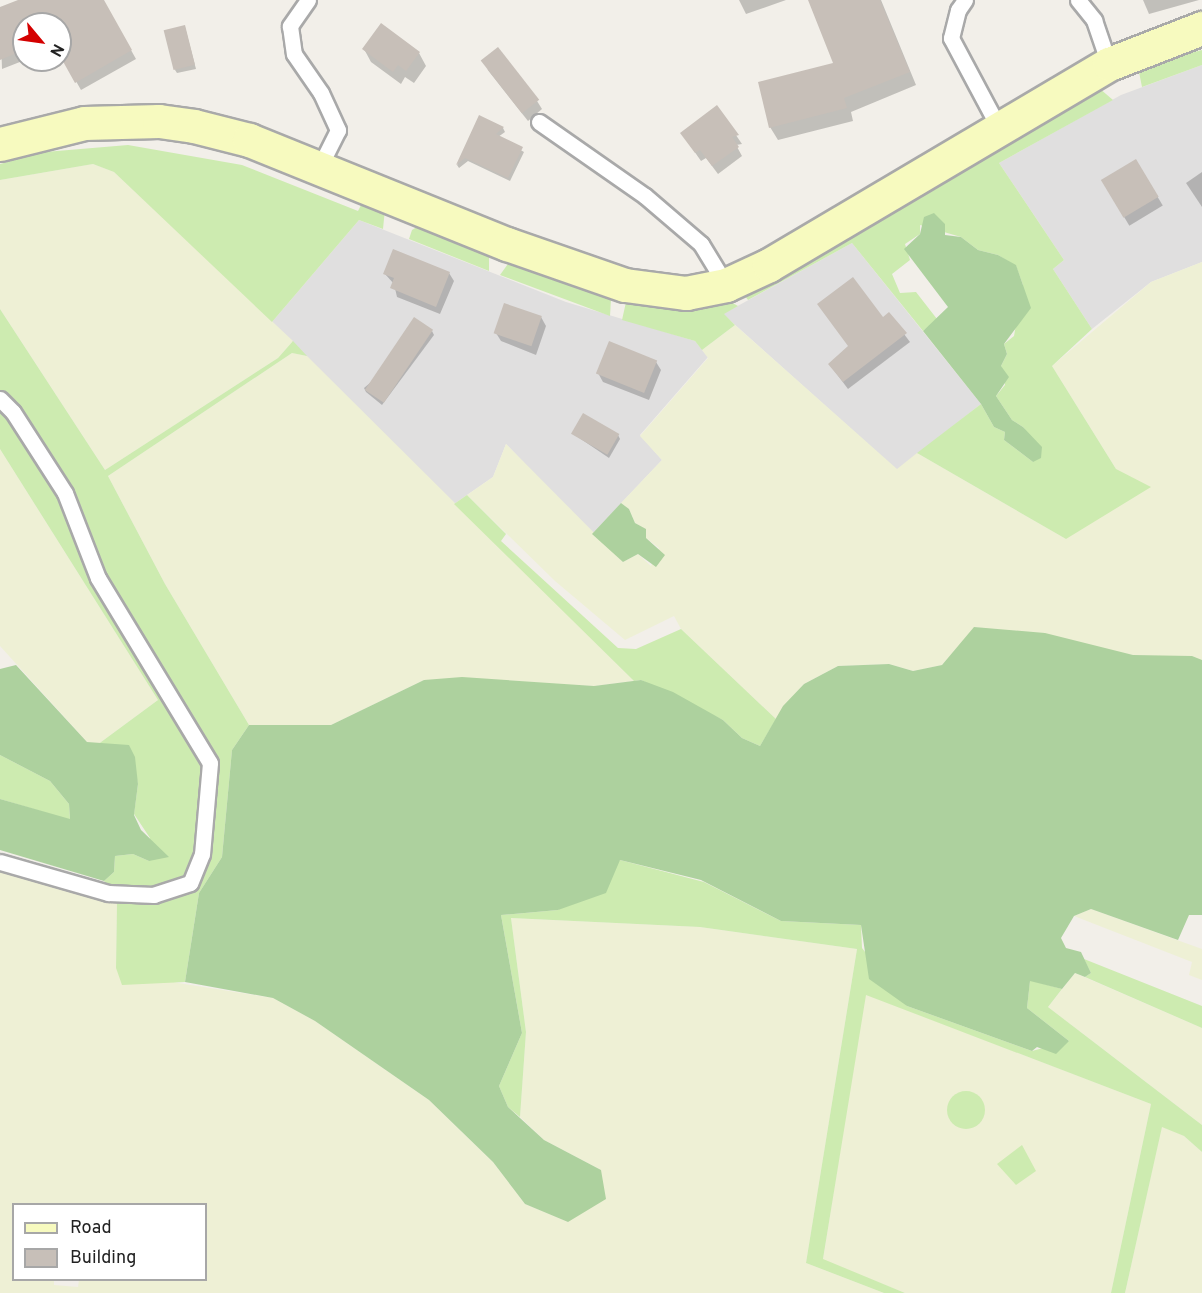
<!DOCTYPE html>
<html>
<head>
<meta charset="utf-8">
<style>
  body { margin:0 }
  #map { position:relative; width:1202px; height:1293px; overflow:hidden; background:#f2efe9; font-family:Overpass,sans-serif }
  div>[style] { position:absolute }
  .residential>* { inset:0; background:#e0dfdf }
  .farmland>* { inset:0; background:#eef0d5 }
  .grass>* { inset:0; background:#cdebb0 }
  .round { border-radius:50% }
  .forest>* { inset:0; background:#add19e }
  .shadow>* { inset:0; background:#0003; transform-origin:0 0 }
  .building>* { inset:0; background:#c7bfb8; transform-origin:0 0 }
  .roads { filter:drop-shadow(2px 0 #a9a9a9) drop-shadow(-2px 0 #a9a9a9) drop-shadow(0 2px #a9a9a9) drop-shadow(0 -2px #a9a9a9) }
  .service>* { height:15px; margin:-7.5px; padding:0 7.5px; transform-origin:7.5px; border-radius:7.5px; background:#fff }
  .secondary>* { height:33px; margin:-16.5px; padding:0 16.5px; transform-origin:16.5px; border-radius:16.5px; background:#f7fabf }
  span { translate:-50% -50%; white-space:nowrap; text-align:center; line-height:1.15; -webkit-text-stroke:5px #fff; paint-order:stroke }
  .legend { position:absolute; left:12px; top:1203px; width:195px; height:78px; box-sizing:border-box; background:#fff; border:2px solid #a7a7a7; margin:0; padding:8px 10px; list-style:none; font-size:18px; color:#222 }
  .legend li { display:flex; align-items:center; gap:12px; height:30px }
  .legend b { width:30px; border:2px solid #a7a7a7 }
  .north { position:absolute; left:12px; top:12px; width:60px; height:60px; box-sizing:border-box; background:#fff; border:2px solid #a7a7a7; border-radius:50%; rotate:119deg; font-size:16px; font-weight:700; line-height:24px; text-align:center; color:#222 }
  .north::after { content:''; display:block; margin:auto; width:21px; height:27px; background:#d40000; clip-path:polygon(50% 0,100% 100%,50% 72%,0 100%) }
</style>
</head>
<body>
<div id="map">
  <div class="residential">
    <i style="clip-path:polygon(1202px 65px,1202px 262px,1151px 282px,1092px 329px,1053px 269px,1064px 260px,999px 163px,1121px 95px)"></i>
    <i style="clip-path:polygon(359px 220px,566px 302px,695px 341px,708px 357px,640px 435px,662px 460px,592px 534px,506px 444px,493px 477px,454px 504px,272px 322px)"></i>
    <i style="clip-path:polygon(852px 243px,981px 404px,897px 470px,723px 314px)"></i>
  </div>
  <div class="farmland">
    <i style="clip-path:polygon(93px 164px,114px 172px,293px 341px,278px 358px,105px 470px,0 309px,0 180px)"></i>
    <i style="clip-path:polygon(1202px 262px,1202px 660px,1133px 655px,975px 627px,942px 665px,913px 671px,889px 664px,838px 666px,804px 684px,776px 719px,681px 629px,674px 616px,625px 640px,555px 581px,467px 495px,493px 477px,506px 444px,623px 562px,638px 554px,651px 566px,659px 548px,646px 538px,645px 529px,635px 523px,629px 509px,621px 503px,662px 460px,640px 436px,708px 358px,702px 350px,735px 325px,897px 469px,917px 453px,1066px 539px,1116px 469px,1052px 366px,1151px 282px)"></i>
    <i style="clip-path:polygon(292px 353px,307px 356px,634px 681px,594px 686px,424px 680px,331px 725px,249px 725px,165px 584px,108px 476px)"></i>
    <i style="clip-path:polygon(0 449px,158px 700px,97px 745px,87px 742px,0 646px)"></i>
    <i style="clip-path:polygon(evenodd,0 870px,117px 901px,116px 968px,178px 983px,273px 998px,315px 1021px,429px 1100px,493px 1162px,525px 1204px,568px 1222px,601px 1170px,544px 1140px,520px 1117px,526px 1032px,511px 918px,700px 927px,857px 949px,806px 1263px,884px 1293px,0 1293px,0 870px,14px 1204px,206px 1204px,206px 1280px,79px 1280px,78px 1287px,54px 1285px,54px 1280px,14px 1280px,14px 1204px)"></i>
    <i style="clip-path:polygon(1091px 909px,1202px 949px,1202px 980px,1189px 975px,1192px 962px,1074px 916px)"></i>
    <i style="clip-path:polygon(1075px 973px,1202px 1028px,1202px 1125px,1048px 1007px)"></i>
    <i style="clip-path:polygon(865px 994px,1151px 1104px,1111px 1293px,905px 1293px,823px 1260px)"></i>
    <i style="clip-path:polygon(1162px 1126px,1184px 1136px,1202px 1152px,1202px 1293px,1125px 1293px)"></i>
  </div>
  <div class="grass">
    <i style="clip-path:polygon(1202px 50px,1202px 65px,1142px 87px,1139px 72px,1151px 63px)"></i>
    <i style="clip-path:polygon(1099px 88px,1113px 100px,999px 163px,1064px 260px,1053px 269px,1092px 329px,1052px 366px,1116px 469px,1151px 487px,1066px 539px,917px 453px,981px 404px,994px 427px,1005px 432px,1004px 440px,1033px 462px,1036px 444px,1023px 427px,1012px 420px,996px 396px,1005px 385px,1001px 366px,1007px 354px,1004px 344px,1014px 336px,1023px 285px,1016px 266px,998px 255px,978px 250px,961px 237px,920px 225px,920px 234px,905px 244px,910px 260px,892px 274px,900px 293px,916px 292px,937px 319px,923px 331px,852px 243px,748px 300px,742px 292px)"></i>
    <i style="clip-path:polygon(128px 145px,242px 165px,358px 211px,364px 199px,385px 209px,383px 229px,359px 220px,272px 322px,114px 172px,93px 164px,0 180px,0 164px,45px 152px)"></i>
    <i style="clip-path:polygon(420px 225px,489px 254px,489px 271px,409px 239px,412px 230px)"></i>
    <i style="clip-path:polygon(510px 261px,525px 263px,611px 299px,610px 316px,500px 275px)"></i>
    <i style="clip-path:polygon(729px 301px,738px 306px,724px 314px,735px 325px,702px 350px,695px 341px,622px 320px,626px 302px,664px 309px)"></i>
    <i style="clip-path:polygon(0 309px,105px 470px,278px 358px,293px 341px,307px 356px,292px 353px,108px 476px,165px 584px,249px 725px,232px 750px,222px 857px,199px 893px,185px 982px,122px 985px,116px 968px,117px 901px,104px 881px,114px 872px,115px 856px,133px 854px,149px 861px,150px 838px,134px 814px,138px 784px,129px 746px,97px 745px,158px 700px,0 449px)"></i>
    <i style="clip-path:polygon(467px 495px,506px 534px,501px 541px,618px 648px,636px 649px,681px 629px,776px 719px,760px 746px,742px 738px,723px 720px,641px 680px,634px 681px,454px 504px)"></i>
    <i style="clip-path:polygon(0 755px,50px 781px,69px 804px,70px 820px,0 799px)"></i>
    <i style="clip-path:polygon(620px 860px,704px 882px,781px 921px,861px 925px,862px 948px,907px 1006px,1032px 1051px,1069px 1041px,1027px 1008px,1030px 980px,1062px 989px,1048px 1007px,1202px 1125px,1202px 1152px,1184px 1136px,1162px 1127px,1125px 1293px,1111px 1293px,1151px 1104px,866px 995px,823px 1259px,905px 1293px,884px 1293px,806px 1263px,857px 949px,700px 927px,511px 918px,526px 1032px,520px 1117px,508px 1107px,499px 1086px,522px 1033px,501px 915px,558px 910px)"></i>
    <i style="clip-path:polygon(1084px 959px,1202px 1006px,1202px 1028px,1085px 977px,1091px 973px)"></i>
    <i class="round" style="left:947px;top:1091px;width:38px;height:38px"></i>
    <i style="clip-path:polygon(1022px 1145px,1036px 1171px,1016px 1185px,997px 1164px)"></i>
  </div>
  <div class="forest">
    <i style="clip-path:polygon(934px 213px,945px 224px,945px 235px,961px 237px,978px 250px,998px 255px,1016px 265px,1031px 308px,1004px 344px,1007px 354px,1001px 366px,1009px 377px,996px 396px,1012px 420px,1023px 427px,1042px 447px,1041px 458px,1033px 462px,1004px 440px,1005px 432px,994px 427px,981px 404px,923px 331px,948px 307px,904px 249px,920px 234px,924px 217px)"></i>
    <i style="clip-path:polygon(621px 503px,629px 509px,635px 523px,646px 529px,646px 538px,665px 555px,656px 567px,638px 554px,623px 562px,592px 534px)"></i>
    <i style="clip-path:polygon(974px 627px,1045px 633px,1133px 655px,1192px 656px,1202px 660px,1202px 915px,1189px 915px,1178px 940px,1091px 909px,1074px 916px,1061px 938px,1066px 948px,1081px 952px,1091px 973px,1085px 977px,1075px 973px,1062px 989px,1030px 981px,1027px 1008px,1069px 1041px,1056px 1054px,1037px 1047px,1032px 1051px,907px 1006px,869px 979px,861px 925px,781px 921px,701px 880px,620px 860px,606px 893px,558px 910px,501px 915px,522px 1033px,499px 1086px,508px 1107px,544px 1140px,601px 1170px,606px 1199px,568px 1222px,525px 1204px,493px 1162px,429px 1100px,315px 1021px,273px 998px,185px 982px,199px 893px,222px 857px,232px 750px,249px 725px,331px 725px,424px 680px,462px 677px,594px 686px,641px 680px,673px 692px,723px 720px,742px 738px,760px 746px,783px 706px,804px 684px,838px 666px,889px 664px,913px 671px,942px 665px)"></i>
    <i style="clip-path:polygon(16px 665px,87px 742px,129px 745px,135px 757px,138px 784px,134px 815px,141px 830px,169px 857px,149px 861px,133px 854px,115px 856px,114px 872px,104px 881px,0 850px,0 799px,70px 819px,69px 804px,50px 781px,0 755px,0 669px)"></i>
  </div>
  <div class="shadow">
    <i style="clip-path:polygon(22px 0,103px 0,136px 59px,81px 90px,60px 53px,60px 24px,24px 24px,25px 60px,2px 69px,0 9px)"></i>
    <i style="clip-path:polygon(739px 0,786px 0,746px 14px)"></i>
    <i style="clip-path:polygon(809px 0,881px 0,916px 85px,851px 112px,853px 121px,778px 140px,770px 127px,835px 64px)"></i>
    <i style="clip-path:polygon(1143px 0,1199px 0,1149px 14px)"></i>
    <i style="clip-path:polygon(185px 27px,196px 69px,177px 73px,175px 70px)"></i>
    <i style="clip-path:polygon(364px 49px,419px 53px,426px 66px,414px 83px,405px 77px,401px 84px,371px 62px)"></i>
    <i style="clip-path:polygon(487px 69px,537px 101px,542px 109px,528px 121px)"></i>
    <i style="clip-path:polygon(717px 107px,742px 144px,736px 145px,742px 156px,718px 174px,706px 158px,701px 161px,687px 141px)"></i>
    <i style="clip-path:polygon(480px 117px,503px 128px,505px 132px,498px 137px,524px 152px,510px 181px,468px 161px,459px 168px,457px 165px)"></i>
    <i style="left:1136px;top:161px;width:52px;height:39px;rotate:59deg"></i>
    <i style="clip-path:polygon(1202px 172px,1202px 207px,1186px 183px)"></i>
    <i style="clip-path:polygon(449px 273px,454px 281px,440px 314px,397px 297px,394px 284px,385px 274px)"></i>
    <i style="clip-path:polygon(889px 314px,910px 342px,848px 389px,830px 365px)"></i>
    <i style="clip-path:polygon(541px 317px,546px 326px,536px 355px,501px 341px,496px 333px)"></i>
    <i style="clip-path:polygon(432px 331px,434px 335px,382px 405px,366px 392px,364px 388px)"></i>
    <i style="clip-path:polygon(656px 362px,661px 370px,649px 400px,603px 382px,598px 373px)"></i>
    <i style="clip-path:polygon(572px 433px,618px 435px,620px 439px,609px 458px)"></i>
  </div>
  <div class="building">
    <i style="clip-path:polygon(18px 0,104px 0,132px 50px,75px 83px,60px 56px,60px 24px,24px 24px,24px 50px,0 60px,0 7px)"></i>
    <i style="clip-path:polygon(808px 0,880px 0,910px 72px,844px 98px,847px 108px,769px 128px,758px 82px,833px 63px)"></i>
    <i style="clip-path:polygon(381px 23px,420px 52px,406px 71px,398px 65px,393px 72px,362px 49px)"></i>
    <i style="left:185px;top:25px;width:41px;height:22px;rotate:76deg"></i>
    <i style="left:498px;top:47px;width:67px;height:22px;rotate:52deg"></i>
    <i style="clip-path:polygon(717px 105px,739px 135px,732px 137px,739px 147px,712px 166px,700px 150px,695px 153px,680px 133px)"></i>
    <i style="clip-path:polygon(479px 115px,504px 127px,496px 134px,523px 147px,508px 178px,465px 158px,456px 165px)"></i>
    <i style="left:1136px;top:159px;width:44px;height:41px;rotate:59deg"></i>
    <i style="clip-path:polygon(393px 249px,450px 272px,436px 307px,390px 288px,394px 278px,383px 274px)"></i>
    <i style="clip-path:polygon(853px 277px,883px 317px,889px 312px,907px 333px,843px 382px,828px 364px,848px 346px,817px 304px)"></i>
    <i style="left:504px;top:303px;width:40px;height:32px;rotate:19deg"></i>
    <i style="left:414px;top:317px;width:23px;height:88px;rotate:34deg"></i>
    <i style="left:609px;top:341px;width:52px;height:35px;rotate:22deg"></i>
    <i style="left:583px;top:413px;width:42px;height:24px;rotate:30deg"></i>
  </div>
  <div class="roads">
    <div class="service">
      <i style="left:308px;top:0;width:32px;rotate:125deg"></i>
      <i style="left:290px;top:26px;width:28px;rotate:82deg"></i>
      <i style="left:294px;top:54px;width:47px;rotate:55.3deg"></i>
      <i style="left:321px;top:93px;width:41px;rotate:65.3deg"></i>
      <i style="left:338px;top:130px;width:40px;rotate:116.6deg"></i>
      <i style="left:965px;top:0;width:12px;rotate:125deg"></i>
      <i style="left:958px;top:10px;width:29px;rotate:104deg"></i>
      <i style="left:951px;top:38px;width:102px;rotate:61.9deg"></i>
      <i style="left:1078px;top:0;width:26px;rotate:51deg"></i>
      <i style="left:1094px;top:20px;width:46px;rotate:71.2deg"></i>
      <i style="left:539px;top:122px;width:129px;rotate:34.9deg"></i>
      <i style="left:645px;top:196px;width:74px;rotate:40.6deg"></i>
      <i style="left:701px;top:244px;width:48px;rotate:58.6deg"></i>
      <i style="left:0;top:399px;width:18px;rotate:45deg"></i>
      <i style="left:13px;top:412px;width:96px;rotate:57.3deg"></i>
      <i style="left:65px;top:493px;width:91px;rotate:68.8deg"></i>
      <i style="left:98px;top:578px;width:216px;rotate:58.8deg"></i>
      <i style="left:210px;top:763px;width:91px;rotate:95deg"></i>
      <i style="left:202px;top:854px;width:31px;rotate:112deg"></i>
      <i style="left:190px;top:883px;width:38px;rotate:162deg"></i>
      <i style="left:154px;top:895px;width:46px;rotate:-177.5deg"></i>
      <i style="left:108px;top:893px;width:112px;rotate:-164deg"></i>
    </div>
    <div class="secondary">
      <i style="left:0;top:144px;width:87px;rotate:-14deg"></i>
      <i style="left:84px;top:123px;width:75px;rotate:-1.5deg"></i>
      <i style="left:159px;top:121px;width:35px;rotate:8deg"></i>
      <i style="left:194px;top:126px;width:57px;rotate:14.3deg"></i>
      <i style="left:249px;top:140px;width:278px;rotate:22deg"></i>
      <i style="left:507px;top:244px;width:125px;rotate:19.2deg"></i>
      <i style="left:625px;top:285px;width:62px;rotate:7.5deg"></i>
      <i style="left:686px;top:293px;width:41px;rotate:-11.3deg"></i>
      <i style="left:726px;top:285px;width:47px;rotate:-24.9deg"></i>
      <i style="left:769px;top:265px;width:395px;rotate:-30.6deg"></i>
      <i style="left:1109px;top:64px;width:100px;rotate:-21.2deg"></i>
    </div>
  </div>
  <ul class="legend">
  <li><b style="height:8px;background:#f7fabf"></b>Road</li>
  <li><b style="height:16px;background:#c7bfb8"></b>Building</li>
  </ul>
  <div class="north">N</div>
</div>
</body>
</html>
